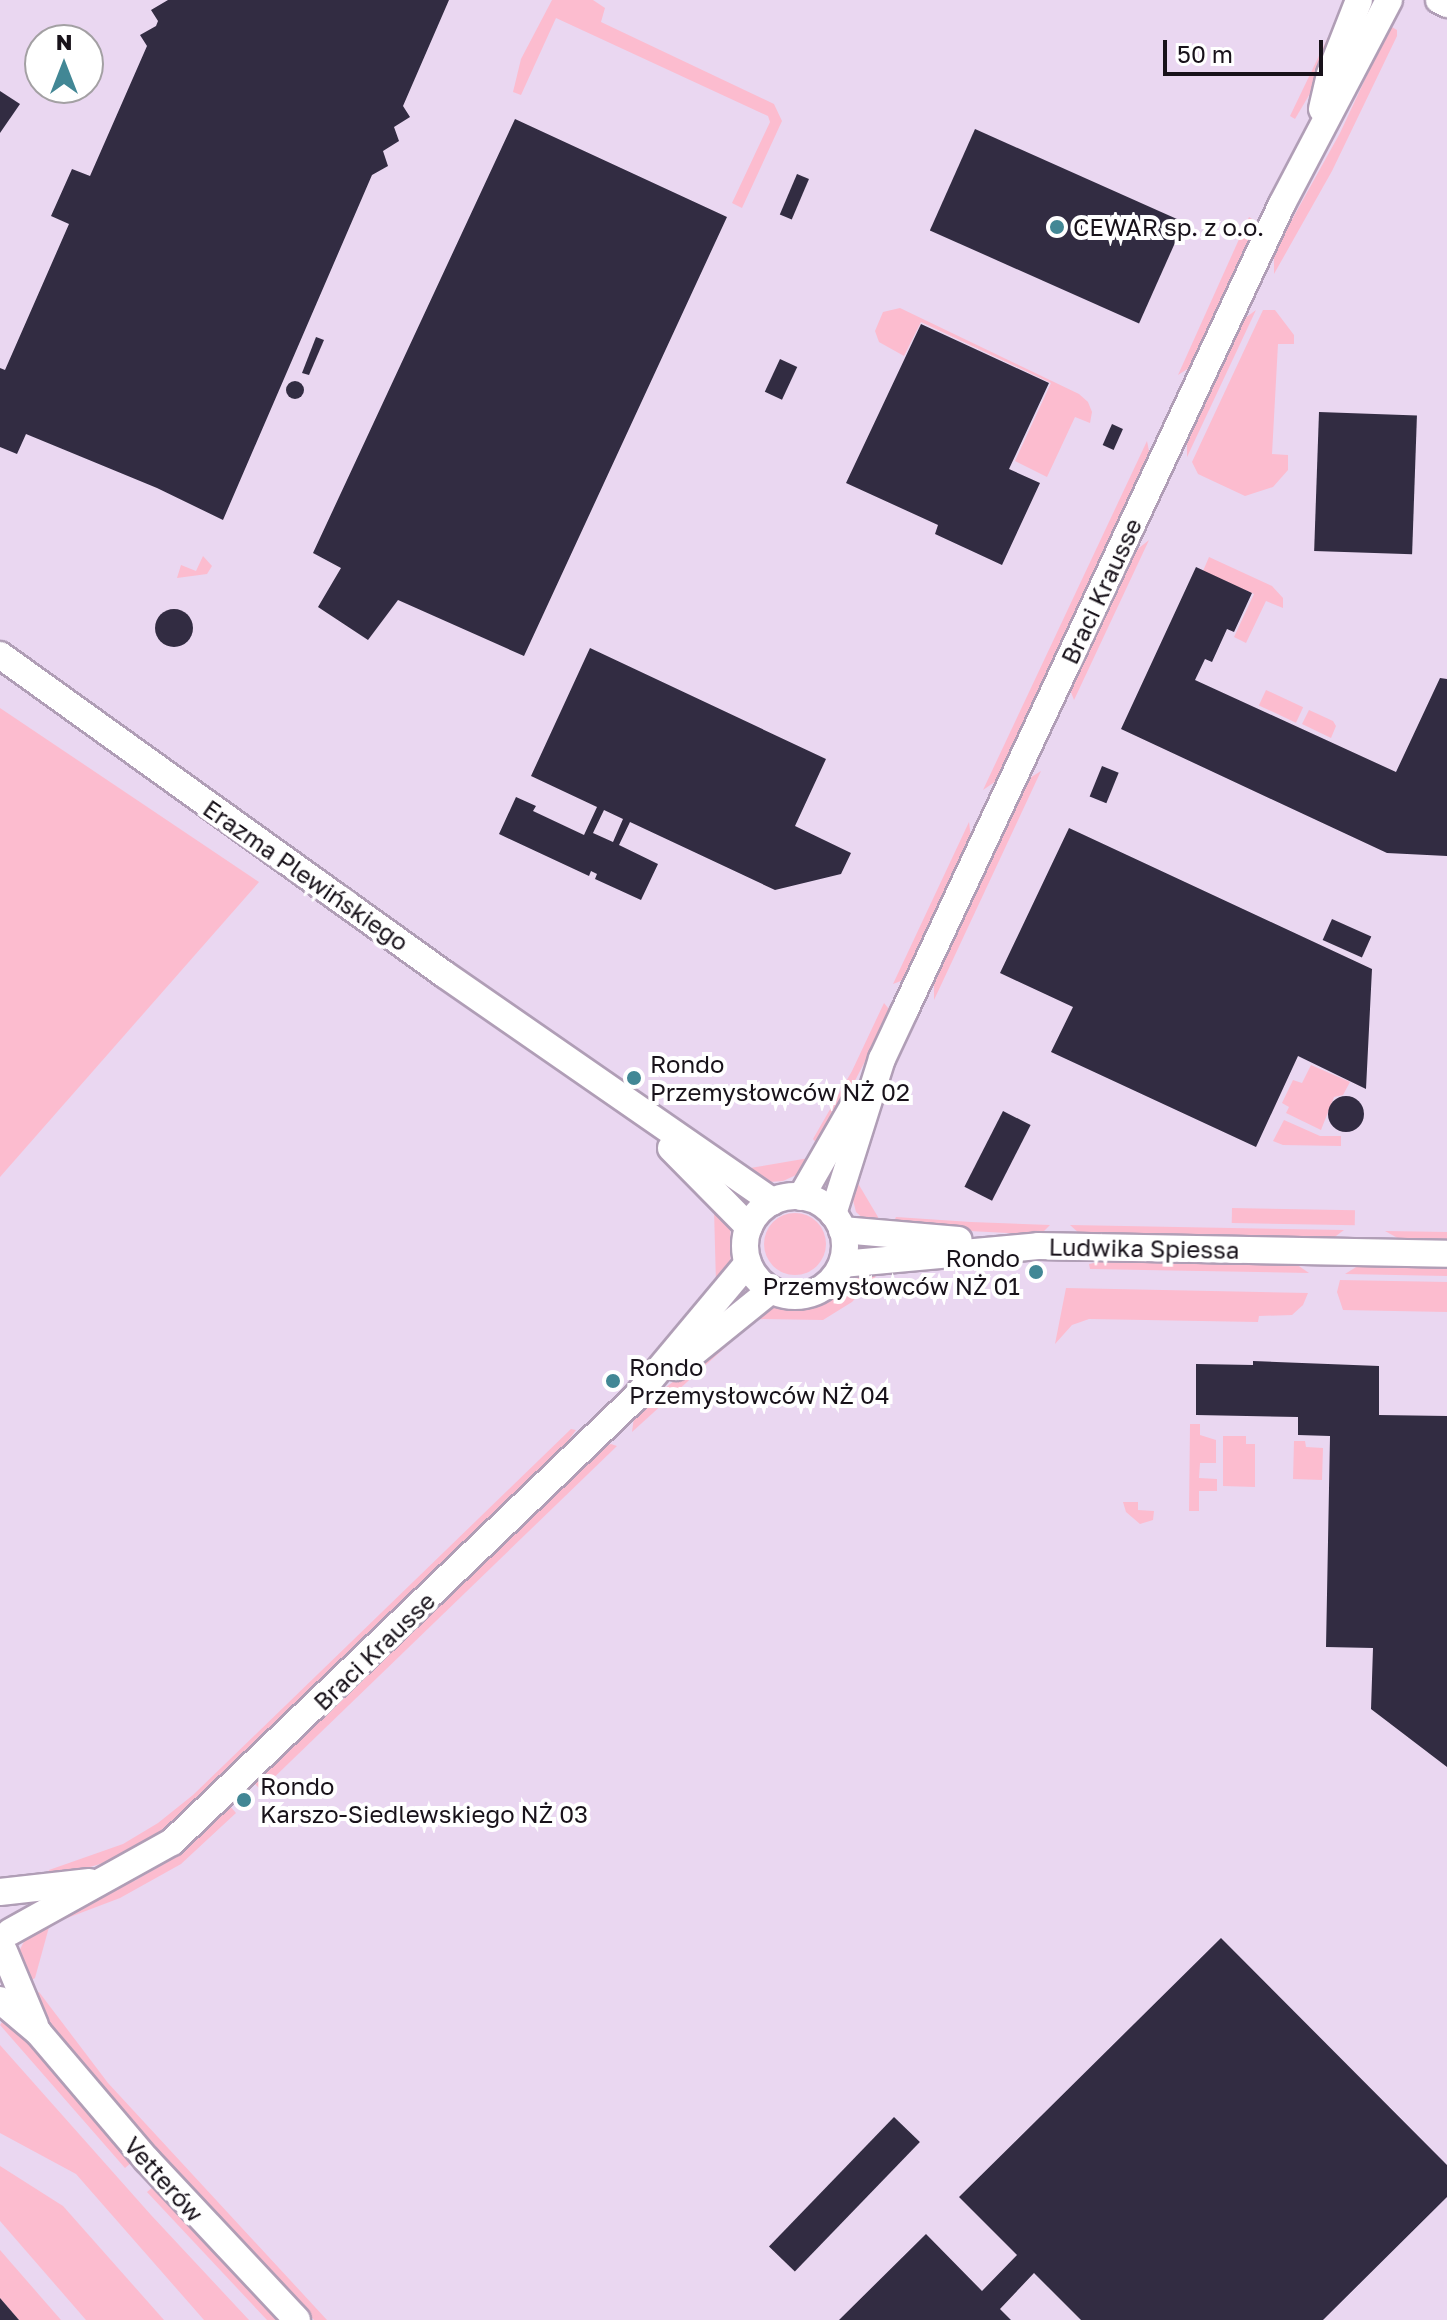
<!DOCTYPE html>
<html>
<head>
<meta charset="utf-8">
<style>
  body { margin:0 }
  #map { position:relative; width:1447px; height:2320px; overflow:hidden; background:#ead7f1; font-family:"Golos Text",sans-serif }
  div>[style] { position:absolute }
  .green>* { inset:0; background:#fcbccf; transform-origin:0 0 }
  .round { border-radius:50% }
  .building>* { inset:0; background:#322c42; transform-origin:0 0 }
  .roads { filter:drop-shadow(2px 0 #b09eb6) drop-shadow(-2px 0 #b09eb6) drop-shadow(0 2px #b09eb6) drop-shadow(0 -2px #b09eb6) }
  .street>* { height:26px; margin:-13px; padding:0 13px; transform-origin:13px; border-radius:13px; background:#fff }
  .street>.ring { margin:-13px; padding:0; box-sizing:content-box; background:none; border:26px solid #fff; border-radius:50% }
  .dots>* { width:22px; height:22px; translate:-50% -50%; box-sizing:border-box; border:4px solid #fff; border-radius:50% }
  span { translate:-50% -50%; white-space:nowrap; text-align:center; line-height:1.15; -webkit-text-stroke:8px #fff; paint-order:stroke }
  .poi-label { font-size:24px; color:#18121a }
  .left { translate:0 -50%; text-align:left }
  .right { translate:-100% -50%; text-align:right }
  .street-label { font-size:24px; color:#18121a }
  .north { position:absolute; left:24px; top:24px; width:80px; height:80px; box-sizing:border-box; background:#fff; border:2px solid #a3a0a3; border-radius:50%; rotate:0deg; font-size:22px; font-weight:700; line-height:32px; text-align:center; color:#18121a }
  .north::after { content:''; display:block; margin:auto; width:28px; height:36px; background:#428795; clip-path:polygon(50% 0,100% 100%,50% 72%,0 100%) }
  .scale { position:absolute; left:1163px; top:40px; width:160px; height:36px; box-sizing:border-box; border:4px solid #18121a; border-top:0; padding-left:10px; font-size:24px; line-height:28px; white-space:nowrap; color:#18121a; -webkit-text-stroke:6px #fff; paint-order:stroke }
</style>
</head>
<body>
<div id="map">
  <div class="green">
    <i style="clip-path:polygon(552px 0,593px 0,605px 8px,601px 22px,774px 104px,782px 121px,742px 208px,732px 203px,770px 122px,768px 116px,556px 18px,521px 95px,513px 92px,521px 59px)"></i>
    <i style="clip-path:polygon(1342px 8px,1315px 85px,1295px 119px,1290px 116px)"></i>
    <i style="clip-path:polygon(1390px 26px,1397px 30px,1397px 36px,1332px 171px,1274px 274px,1274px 252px,1340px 133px)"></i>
    <i style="clip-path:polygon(1249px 217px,1255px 221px,1252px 238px,1192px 366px,1178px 375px)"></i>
    <i style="clip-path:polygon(900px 308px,1079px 394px,1088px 402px,1092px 412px,1090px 423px,1075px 417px,1047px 477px,1015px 461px,1051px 383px,921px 322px,904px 356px,879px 342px,875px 331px,883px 312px)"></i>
    <i style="clip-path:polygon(1256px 310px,1187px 457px,1187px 434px,1241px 321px)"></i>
    <i style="clip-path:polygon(1263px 310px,1275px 310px,1294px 335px,1294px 344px,1278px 344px,1272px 454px,1288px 455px,1288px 470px,1273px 487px,1245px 496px,1198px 474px,1192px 462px)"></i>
    <i style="clip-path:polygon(1147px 441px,1150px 456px,999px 779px,983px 790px)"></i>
    <i style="clip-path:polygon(1149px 540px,1074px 700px,1069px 687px,1134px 552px)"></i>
    <i style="clip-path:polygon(203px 556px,212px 566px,207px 574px,177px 578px,181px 565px,196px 571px)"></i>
    <i style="clip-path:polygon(1209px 557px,1272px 586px,1283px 598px,1283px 608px,1266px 601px,1246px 643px,1234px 637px,1254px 594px,1203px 571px)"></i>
    <i style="left:1266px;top:690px;width:41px;height:17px;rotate:25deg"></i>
    <i style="clip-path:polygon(0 708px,259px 882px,0 1177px)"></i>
    <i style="clip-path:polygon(1309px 710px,1333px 721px,1336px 726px,1331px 738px,1302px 724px)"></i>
    <i style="clip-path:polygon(1041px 771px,934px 1000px,934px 974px,1025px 781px)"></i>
    <i style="clip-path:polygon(969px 822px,971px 838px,906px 979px,893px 984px)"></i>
    <i style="clip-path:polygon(884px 1003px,889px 1009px,886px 1021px,820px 1148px,813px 1139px,852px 1071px)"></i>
    <i style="clip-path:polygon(1311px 1065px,1350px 1082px,1343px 1095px,1334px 1097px,1321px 1130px,1286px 1113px,1289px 1107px,1282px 1103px,1293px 1080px,1302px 1083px)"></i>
    <i style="clip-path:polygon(1284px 1120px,1320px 1136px,1341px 1136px,1341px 1146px,1283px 1145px,1273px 1141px)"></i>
    <i style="clip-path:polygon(809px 1158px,805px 1171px,783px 1181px,769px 1182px,746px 1174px,750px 1168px)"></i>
    <i style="clip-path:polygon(856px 1180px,878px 1217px,878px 1225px,866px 1221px,856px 1212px,851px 1192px)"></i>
    <i style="left:1232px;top:1208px;width:123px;height:15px;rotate:1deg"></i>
    <i style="clip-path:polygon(714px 1209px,730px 1224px,731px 1248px,730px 1265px,716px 1283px)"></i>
    <i class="round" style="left:764px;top:1213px;width:62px;height:62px"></i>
    <i style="clip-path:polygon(896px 1217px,971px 1222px,1050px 1225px,1043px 1232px,1027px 1234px,891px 1227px)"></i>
    <i style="clip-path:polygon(1070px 1225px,1344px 1230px,1332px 1239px,1081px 1235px)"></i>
    <i style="clip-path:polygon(1385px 1231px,1447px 1232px,1447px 1242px,1403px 1241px)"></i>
    <i style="clip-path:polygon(1111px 1259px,1296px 1264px,1309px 1273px,1090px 1269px,1089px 1264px)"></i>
    <i style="clip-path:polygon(1361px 1264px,1447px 1266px,1447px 1276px,1345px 1274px)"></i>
    <i style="clip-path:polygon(878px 1265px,878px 1274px,852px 1302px,823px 1320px,754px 1319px,768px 1308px,817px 1306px,831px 1299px,859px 1273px)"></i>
    <i style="clip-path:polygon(1340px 1280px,1447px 1282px,1447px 1312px,1343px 1310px,1337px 1292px)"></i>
    <i style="clip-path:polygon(1066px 1288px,1308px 1293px,1303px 1305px,1292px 1315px,1259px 1316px,1258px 1322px,1089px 1319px,1072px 1325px,1055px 1344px)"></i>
    <i style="clip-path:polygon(742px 1327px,741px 1333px,632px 1432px,634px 1417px,655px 1396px)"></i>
    <i style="clip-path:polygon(1190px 1424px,1200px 1424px,1200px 1435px,1216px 1440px,1216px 1463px,1200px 1463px,1199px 1478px,1217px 1479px,1217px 1491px,1199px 1491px,1199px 1511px,1189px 1511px)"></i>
    <i style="clip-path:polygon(571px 1429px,576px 1430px,554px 1460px,170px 1827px,110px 1861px,47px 1880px,49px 1870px,123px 1844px,158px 1823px,193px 1795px)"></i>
    <i style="clip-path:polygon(1223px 1436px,1246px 1436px,1246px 1444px,1255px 1444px,1255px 1487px,1223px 1486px)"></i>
    <i style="clip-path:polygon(1294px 1441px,1305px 1441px,1306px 1447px,1323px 1448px,1322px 1480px,1293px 1479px)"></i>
    <i style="clip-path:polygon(611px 1444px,617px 1446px,261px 1790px,254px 1783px,600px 1448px)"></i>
    <i style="clip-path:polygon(1123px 1502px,1138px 1502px,1138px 1510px,1154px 1511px,1153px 1520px,1140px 1524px,1126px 1512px)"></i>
    <i style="clip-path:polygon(230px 1806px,236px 1813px,181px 1864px,120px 1898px,62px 1920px,59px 1913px,136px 1880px,174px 1858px)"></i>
    <i style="clip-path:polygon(47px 1919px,49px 1927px,35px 1978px,26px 1983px,18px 1953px,28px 1934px)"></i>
    <i style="clip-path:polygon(39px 1992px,108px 2083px,327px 2320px,314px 2320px,178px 2177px,71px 2053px,33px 1996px)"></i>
    <i style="clip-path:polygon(6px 2016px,114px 2142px,132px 2162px,125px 2168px,0 2025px)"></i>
    <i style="clip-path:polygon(0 2045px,151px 2215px,249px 2320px,204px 2320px,76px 2174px,0 2133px)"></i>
    <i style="clip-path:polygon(0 2166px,63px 2206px,164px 2320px,86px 2320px,0 2221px)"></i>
    <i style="clip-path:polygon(154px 2186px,281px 2320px,267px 2320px,147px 2192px)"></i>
    <i style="clip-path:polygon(0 2250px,61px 2320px,19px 2320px,0 2298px)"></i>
  </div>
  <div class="building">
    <i style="clip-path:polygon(168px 0,449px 0,403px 106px,410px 117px,394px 127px,399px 141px,383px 151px,388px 166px,372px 175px,223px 520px,157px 488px,26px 434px,17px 454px,0 447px,0 368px,5px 370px,69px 224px,51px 216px,72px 169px,90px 176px,147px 46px,140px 35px,156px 26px,158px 21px,151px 10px)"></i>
    <i style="clip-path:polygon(0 91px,20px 104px,0 133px)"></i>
    <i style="clip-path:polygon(515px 119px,727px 217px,524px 656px,398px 600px,368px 640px,318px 607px,341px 568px,313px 553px)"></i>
    <i style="left:975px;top:129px;width:229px;height:111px;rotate:24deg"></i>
    <i style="left:797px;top:174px;width:13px;height:44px;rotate:23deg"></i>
    <i style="clip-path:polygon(921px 324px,1049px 383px,1009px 469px,1040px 483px,1002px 565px,935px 534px,938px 525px,846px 483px)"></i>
    <i style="clip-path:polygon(316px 337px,324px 340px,309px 375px,302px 373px)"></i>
    <i style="left:780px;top:359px;width:19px;height:36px;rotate:25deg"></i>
    <i class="round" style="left:286px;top:381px;width:18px;height:18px"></i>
    <i style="left:1319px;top:412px;width:98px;height:139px;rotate:2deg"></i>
    <i style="left:1112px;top:424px;width:12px;height:23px;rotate:24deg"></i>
    <i style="clip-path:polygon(1196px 567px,1252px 593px,1234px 632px,1227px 629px,1212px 662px,1205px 659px,1195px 680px,1396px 772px,1440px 678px,1447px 679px,1447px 856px,1387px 853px,1121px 729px)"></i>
    <i class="round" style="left:155px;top:609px;width:38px;height:38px"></i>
    <i style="clip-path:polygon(evenodd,590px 648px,826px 759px,795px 826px,851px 853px,841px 874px,775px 890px,630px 822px,619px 845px,658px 864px,641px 900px,595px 879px,597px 874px,591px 871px,589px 876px,499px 834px,516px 797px,536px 806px,533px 811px,584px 835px,597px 807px,531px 776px,590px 648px,604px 810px,623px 819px,613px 842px,593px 833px,604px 810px)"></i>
    <i style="left:1102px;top:766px;width:18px;height:33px;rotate:22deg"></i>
    <i style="clip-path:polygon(1069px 828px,1372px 969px,1366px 1089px,1298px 1056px,1256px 1147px,1051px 1052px,1073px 1007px,1000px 973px)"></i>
    <i style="left:1332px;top:919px;width:43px;height:23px;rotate:24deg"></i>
    <i class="round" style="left:1328px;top:1096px;width:36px;height:36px"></i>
    <i style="left:1003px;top:1111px;width:31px;height:85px;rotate:27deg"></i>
    <i style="clip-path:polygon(1253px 1361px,1379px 1366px,1379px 1415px,1447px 1416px,1447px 1767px,1371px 1709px,1373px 1648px,1326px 1647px,1330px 1436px,1298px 1435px,1298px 1417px,1196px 1415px,1196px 1364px,1253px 1365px)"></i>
    <i style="clip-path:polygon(1221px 1938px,1447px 2165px,1447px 2197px,1323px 2320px,1081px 2320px,1034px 2273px,1000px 2309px,1011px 2320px,839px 2320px,926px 2234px,982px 2291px,1017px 2255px,959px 2197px)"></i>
    <i style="left:894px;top:2117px;width:36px;height:180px;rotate:44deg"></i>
    <i style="clip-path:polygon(0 2298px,19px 2320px,0 2320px)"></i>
  </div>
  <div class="roads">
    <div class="street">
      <i style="left:1439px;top:0;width:9px;rotate:27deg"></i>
      <i style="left:1322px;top:109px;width:36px;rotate:-77deg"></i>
      <i style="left:1330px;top:74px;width:79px;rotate:-68.6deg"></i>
      <i style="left:0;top:655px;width:547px;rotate:35.7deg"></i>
      <i style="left:444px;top:974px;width:400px;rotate:34.7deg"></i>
      <i style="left:671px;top:1148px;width:111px;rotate:45.4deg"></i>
      <i class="ring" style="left:745px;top:1196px;width:74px;height:74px"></i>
      <i style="left:801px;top:1197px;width:108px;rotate:-60.1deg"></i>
      <i style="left:833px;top:1214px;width:163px;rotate:-72.5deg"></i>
      <i style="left:882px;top:1059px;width:52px;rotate:-64.9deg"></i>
      <i style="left:904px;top:1012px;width:892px;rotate:-64.93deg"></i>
      <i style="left:1282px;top:204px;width:230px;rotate:-62.3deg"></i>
      <i style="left:842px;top:1230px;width:117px;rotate:4.9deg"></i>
      <i style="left:842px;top:1264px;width:197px;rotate:-5.2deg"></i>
      <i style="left:1038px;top:1246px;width:409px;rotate:1.1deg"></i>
      <i style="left:676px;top:1367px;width:122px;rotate:-39deg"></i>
      <i style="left:0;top:1892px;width:90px;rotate:-6.4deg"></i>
      <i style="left:10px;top:1932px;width:185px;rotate:-29.1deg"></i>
      <i style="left:172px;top:1842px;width:641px;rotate:-43.8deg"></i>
      <i style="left:635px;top:1398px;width:176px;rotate:-50.1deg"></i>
      <i style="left:4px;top:1951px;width:80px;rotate:67.3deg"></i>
      <i style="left:0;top:2000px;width:50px;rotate:40.1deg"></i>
      <i style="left:38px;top:2032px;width:168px;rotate:49.6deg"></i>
      <i style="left:147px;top:2160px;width:219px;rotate:46.8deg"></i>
    </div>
  </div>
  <div class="dots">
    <i style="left:1057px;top:227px;background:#428795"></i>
    <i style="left:634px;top:1078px;background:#428795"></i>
    <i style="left:1036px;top:1272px;background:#428795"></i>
    <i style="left:613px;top:1381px;background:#428795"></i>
    <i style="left:244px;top:1800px;background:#428795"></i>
  </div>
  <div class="poi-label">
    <span class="left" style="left:1073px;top:227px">CEWAR sp. z o.o.</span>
    <span class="left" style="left:650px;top:1078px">Rondo<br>Przemysłowców NŻ 02</span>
    <span class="right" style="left:1020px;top:1272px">Rondo<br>Przemysłowców NŻ 01</span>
    <span class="left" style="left:629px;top:1381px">Rondo<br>Przemysłowców NŻ 04</span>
    <span class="left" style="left:260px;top:1800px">Rondo<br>Karszo-Siedlewskiego NŻ 03</span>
  </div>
  <div class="street-label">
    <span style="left:1101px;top:591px;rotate:-65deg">Braci Krausse</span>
    <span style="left:306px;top:875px;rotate:35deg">Erazma Plewińskiego</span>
    <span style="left:1144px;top:1248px;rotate:1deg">Ludwika Spiessa</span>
    <span style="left:374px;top:1651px;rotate:-44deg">Braci Krausse</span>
    <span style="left:164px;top:2179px;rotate:48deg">Vetterów</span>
  </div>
  <div class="north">N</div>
  <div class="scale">50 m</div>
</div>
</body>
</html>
